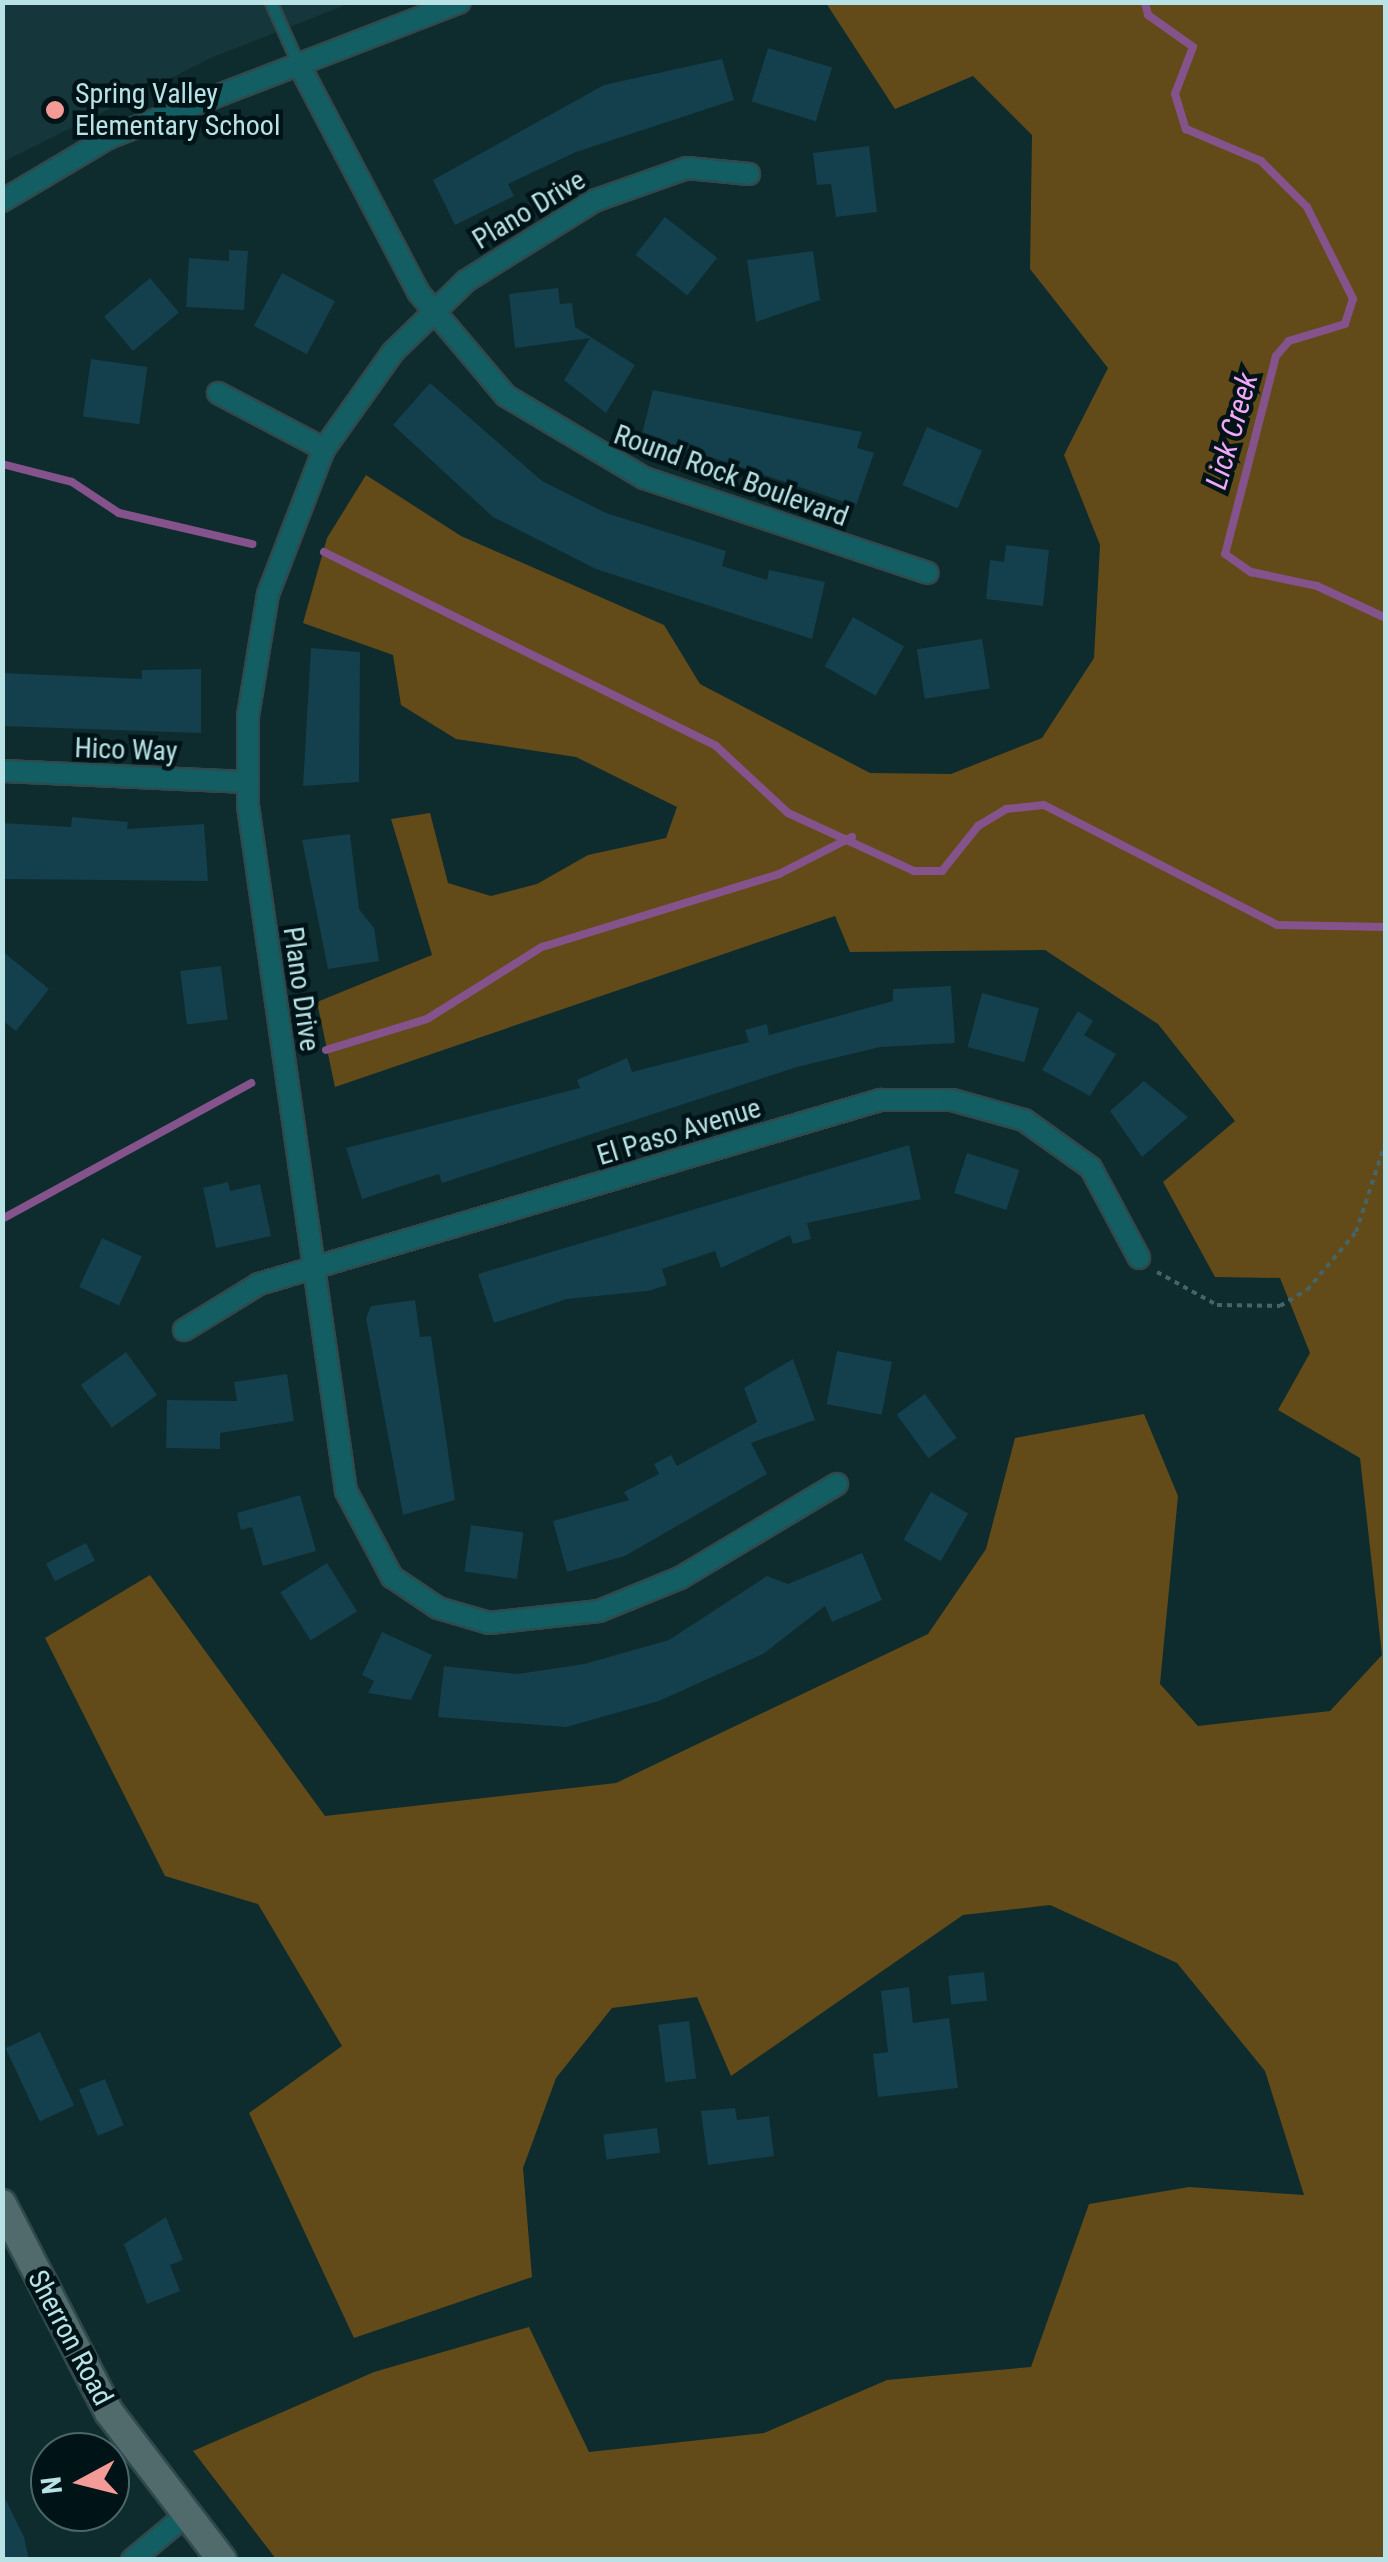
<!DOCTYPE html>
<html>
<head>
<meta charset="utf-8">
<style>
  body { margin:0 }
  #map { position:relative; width:1388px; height:2562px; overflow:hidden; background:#0e2b2e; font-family:"Roboto Condensed",sans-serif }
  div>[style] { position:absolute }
  .built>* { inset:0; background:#15363a }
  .green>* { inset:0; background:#624a19 }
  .stream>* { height:8px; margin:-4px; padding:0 4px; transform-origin:4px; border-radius:4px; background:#85538b }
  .building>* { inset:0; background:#143f4c; transform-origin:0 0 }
  .path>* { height:4px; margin-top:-2px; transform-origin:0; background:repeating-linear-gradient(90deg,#446568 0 5px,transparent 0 10px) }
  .roads { filter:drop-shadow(2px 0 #30494c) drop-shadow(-2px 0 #30494c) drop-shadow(0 2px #30494c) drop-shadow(0 -2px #30494c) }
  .lane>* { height:10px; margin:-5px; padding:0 5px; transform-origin:5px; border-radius:5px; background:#125e63 }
  .street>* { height:20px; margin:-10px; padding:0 10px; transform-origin:10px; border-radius:10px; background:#125e63 }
  .secondary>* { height:28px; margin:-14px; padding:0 14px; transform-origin:14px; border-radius:14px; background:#516a6c }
  .dots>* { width:28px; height:28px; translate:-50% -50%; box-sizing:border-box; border:5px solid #001316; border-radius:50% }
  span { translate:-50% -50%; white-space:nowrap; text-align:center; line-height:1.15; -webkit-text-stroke:9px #001316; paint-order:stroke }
  .poi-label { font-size:28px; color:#b8e2e5 }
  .left { translate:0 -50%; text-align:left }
  .street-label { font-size:28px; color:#b8e2e5 }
  .water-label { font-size:30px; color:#f0a9fa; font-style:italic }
  .frame { position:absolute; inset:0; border:5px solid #b8e2e5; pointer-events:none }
  .north { position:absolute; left:30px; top:2432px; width:100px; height:100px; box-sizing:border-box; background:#001316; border:2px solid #4a6669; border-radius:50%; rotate:263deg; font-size:28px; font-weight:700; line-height:40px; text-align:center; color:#b8e2e5 }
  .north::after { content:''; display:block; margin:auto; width:35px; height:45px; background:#f59b97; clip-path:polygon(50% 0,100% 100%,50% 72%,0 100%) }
</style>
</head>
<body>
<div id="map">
  <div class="built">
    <i style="clip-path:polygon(3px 3px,351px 3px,213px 57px,3px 162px)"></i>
  </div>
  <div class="green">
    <i style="clip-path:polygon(826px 3px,1385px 3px,1385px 2559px,276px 2559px,193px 2451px,374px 2372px,529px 2327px,589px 2452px,764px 2433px,887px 2380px,1031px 2367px,1089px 2204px,1189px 2187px,1304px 2195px,1265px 2071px,1177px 1963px,1050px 1905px,963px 1915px,731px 2076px,697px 1997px,612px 2008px,556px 2078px,523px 2168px,532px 2277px,354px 2338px,249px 2113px,342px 2046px,258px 1904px,165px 1876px,45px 1638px,150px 1575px,325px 1816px,616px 1783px,928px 1634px,986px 1549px,1015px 1438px,1144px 1414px,1178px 1496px,1160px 1684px,1198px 1726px,1330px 1711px,1382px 1655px,1360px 1458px,1278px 1410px,1310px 1353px,1280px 1278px,1215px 1277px,1163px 1182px,1235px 1121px,1158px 1024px,1045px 950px,850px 952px,835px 916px,335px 1087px,317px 1002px,432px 955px,391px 819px,430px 813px,448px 883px,491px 896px,537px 884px,588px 855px,666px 838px,677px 807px,576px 757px,456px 739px,401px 705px,393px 655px,303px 623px,327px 538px,366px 475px,461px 536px,664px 625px,700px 684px,870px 773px,951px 774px,1042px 738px,1094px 658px,1100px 545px,1064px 455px,1108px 368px,1030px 269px,1032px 135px,973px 76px,895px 109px)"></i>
  </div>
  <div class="stream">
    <i style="left:1145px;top:2px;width:13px;rotate:77deg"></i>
    <i style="left:1148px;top:15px;width:55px;rotate:35.4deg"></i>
    <i style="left:1193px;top:47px;width:50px;rotate:111deg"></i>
    <i style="left:1175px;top:94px;width:37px;rotate:73deg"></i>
    <i style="left:1186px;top:129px;width:82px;rotate:23.1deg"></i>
    <i style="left:1261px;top:161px;width:65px;rotate:45deg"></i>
    <i style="left:1307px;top:207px;width:103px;rotate:63.4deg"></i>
    <i style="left:1353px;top:299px;width:26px;rotate:108deg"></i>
    <i style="left:1345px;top:324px;width:59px;rotate:163.1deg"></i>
    <i style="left:1289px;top:341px;width:20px;rotate:131deg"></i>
    <i style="left:1276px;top:356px;width:204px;rotate:104.4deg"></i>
    <i style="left:1225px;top:554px;width:32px;rotate:35deg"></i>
    <i style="left:1251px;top:572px;width:67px;rotate:12deg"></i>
    <i style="left:1317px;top:586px;width:76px;rotate:24.9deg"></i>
    <i style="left:2px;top:464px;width:72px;rotate:14.4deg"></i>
    <i style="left:72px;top:482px;width:56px;rotate:33.4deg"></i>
    <i style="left:119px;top:513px;width:137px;rotate:13.1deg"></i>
    <i style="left:324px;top:552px;width:437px;rotate:26.3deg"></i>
    <i style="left:716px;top:746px;width:98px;rotate:42.9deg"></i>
    <i style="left:788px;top:813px;width:139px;rotate:24.7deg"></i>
    <i style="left:914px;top:871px;width:28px"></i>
    <i style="left:942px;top:871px;width:58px;rotate:-51.3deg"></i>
    <i style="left:978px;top:826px;width:33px;rotate:-31deg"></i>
    <i style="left:1006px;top:809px;width:38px;rotate:-6deg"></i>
    <i style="left:1044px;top:805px;width:262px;rotate:27.2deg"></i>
    <i style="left:1277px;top:925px;width:109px;rotate:1.1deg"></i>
    <i style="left:326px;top:1050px;width:106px;rotate:-17.1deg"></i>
    <i style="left:427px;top:1019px;width:136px;rotate:-32.1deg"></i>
    <i style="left:542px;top:947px;width:248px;rotate:-17.1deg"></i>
    <i style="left:779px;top:874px;width:82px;rotate:-26.9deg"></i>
    <i style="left:2px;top:1219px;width:284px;rotate:-28.6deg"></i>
  </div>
  <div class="building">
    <i style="left:768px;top:48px;width:67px;height:56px;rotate:17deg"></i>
    <i style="clip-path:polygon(722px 59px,734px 100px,576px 152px,508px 184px,514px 196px,455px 225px,433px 180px,604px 85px)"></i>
    <i style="clip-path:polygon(869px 146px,877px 212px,836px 217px,831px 184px,817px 185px,813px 153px)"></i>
    <i style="left:665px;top:217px;width:66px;height:48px;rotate:38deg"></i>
    <i style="clip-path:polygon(229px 250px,248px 251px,244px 310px,186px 307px,189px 258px,229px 261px)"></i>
    <i style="clip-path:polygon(813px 251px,820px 300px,756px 322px,747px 260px)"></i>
    <i style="left:282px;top:273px;width:60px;height:60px;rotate:28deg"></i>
    <i style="left:150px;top:278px;width:45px;height:60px;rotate:50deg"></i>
    <i style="clip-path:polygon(558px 288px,560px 304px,572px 303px,575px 327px,635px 365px,606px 413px,564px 380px,590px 338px,515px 348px,509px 294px)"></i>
    <i style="left:91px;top:359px;width:57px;height:58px;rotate:8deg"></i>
    <i style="clip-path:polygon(430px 383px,542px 481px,606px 513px,726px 551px,722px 566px,767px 580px,769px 570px,825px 582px,812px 639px,596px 569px,493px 517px,393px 425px)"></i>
    <i style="clip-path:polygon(653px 390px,862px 432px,857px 448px,874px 453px,856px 506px,642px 434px)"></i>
    <i style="left:927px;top:427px;width:60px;height:63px;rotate:23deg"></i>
    <i style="clip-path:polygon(1006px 545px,1049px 550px,1043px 606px,986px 599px,990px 560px,1004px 562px)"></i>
    <i style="left:853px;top:617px;width:59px;height:57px;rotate:30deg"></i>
    <i style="left:982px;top:639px;width:50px;height:66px;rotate:81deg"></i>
    <i style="clip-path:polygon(311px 648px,360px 652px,359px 782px,303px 786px)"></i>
    <i style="clip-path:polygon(201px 669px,201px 733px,2px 726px,2px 673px,142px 679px,142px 670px)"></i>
    <i style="clip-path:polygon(72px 817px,128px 822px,127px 829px,204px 824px,208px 881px,2px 879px,2px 823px,71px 827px)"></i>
    <i style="clip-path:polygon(350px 834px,359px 909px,374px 928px,379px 961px,328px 969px,302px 840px)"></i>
    <i style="clip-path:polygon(2px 951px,49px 989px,16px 1031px,2px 1020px)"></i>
    <i style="left:221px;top:966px;width:54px;height:41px;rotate:83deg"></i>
    <i style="clip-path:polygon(951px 986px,955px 1043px,880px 1047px,797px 1067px,442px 1183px,439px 1174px,362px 1199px,346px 1148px,580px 1088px,577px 1080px,627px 1058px,632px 1072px,749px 1042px,745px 1030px,767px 1024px,769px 1035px,893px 1001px,893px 989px)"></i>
    <i style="left:982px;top:993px;width:59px;height:56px;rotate:15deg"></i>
    <i style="clip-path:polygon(1078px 1011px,1093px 1021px,1084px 1035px,1116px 1054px,1090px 1096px,1042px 1070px)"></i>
    <i style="clip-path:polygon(1144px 1081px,1188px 1117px,1142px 1157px,1110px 1111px)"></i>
    <i style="clip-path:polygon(909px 1145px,921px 1199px,807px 1223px,811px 1239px,793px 1244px,790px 1235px,721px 1268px,715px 1251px,662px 1269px,667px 1285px,648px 1291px,567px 1299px,494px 1323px,478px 1274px)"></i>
    <i style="left:967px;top:1153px;width:55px;height:42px;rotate:18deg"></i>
    <i style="clip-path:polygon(228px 1182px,230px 1191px,260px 1184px,271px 1236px,216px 1248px,203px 1188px)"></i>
    <i style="left:102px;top:1238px;width:44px;height:54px;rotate:25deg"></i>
    <i style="clip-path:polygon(415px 1300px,420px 1337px,431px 1336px,455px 1500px,403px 1515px,366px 1318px,371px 1306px)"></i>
    <i style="left:837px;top:1351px;width:56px;height:54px;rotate:11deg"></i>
    <i style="left:126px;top:1352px;width:53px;height:56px;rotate:54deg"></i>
    <i style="clip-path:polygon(793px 1359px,815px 1420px,751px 1443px,767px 1474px,625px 1556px,567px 1572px,553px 1521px,629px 1500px,624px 1492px,659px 1474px,654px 1464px,671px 1455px,677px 1466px,757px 1422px,744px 1388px)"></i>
    <i style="clip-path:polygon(287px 1374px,294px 1421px,220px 1433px,220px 1449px,166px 1448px,167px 1400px,237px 1401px,234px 1382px)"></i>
    <i style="left:925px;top:1394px;width:54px;height:35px;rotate:54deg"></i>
    <i style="left:931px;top:1492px;width:43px;height:55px;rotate:30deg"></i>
    <i style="clip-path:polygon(300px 1495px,316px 1551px,263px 1566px,252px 1527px,241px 1530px,237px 1513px)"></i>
    <i style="left:471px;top:1525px;width:53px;height:47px;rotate:8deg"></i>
    <i style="left:86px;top:1543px;width:20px;height:45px;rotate:63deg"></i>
    <i style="clip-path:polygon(862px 1553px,882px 1600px,832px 1622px,825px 1606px,763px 1654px,659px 1701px,566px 1727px,438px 1717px,444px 1666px,518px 1674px,584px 1664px,669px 1640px,767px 1576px,788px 1584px)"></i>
    <i style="left:327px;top:1563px;width:57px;height:55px;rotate:58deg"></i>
    <i style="clip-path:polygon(382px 1632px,432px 1655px,411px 1700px,368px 1693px,374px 1681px,362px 1675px)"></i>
    <i style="left:984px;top:1972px;width:29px;height:36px;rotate:84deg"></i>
    <i style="clip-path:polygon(909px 1987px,913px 2023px,949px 2018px,958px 2088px,878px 2097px,873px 2054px,888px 2052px,881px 1991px)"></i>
    <i style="left:689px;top:2021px;width:58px;height:31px;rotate:83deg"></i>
    <i style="left:40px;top:2032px;width:81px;height:38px;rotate:65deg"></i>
    <i style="left:105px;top:2079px;width:50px;height:28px;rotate:68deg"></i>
    <i style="clip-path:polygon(735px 2108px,737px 2120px,769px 2116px,774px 2156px,708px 2165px,701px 2111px)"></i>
    <i style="left:657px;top:2128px;width:25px;height:54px;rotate:83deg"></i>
    <i style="clip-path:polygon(166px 2217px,183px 2260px,170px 2265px,180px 2291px,147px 2304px,124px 2244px)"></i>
    <i style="clip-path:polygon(2px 2492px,24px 2537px,29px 2560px,2px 2560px)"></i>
  </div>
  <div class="path">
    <i style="left:1157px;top:1272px;width:68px;rotate:28.8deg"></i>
    <i style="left:1217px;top:1305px;width:63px;rotate:0.9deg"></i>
    <i style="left:1280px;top:1306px;width:31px;rotate:-31deg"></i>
    <i style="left:1307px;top:1290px;width:76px;rotate:-49.8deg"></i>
    <i style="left:1356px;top:1232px;width:96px;rotate:-71.8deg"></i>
  </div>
  <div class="roads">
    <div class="lane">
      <i style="left:271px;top:2px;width:67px;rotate:66.1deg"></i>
    </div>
    <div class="street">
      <i style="left:298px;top:63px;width:259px;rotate:62.3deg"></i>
      <i style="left:418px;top:292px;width:136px;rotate:49.8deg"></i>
      <i style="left:506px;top:396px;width:161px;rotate:30.7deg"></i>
      <i style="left:644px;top:478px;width:299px;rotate:18.5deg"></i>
      <i style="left:749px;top:174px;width:62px;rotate:-174.5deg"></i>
      <i style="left:687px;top:168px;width:99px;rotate:160.5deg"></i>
      <i style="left:594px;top:201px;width:151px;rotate:148deg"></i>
      <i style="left:466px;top:281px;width:102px;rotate:135.8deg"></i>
      <i style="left:393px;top:352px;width:119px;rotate:125.4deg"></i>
      <i style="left:324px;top:449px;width:155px;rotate:111.1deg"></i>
      <i style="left:268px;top:594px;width:124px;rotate:99.3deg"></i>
      <i style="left:248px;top:716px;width:90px;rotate:90deg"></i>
      <i style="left:248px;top:806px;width:692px;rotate:81.86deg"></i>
      <i style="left:346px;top:1491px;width:98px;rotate:61.9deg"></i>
      <i style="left:392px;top:1577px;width:55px;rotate:34deg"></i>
      <i style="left:438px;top:1608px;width:53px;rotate:16.4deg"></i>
      <i style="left:489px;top:1623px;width:111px;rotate:-6.2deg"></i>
      <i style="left:599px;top:1611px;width:87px;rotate:-22.2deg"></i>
      <i style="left:680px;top:1578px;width:183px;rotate:-30.9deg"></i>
      <i style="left:2px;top:201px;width:123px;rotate:-30.7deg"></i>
      <i style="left:108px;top:138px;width:377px;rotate:-21.1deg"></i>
      <i style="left:218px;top:393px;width:120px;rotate:27.8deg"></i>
      <i style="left:2px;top:771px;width:246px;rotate:2.6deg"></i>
      <i style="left:184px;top:1330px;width:88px;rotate:-31.5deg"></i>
      <i style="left:259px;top:1284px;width:648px;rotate:-16.5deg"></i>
      <i style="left:880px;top:1100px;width:72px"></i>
      <i style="left:952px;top:1100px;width:75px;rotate:15.5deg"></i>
      <i style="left:1024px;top:1120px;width:82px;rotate:35.6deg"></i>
      <i style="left:1091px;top:1168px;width:102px;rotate:61.9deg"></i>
      <i style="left:132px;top:2560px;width:69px;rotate:-39.7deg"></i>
    </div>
    <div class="secondary">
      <i style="left:2px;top:2204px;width:234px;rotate:62.8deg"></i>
      <i style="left:109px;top:2412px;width:186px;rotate:52.6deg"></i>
    </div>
  </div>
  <div class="dots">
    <i style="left:55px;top:110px;background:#f59b97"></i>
  </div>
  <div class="poi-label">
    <span class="left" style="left:75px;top:110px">Spring Valley<br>Elementary School</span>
  </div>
  <div class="street-label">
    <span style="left:529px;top:210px;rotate:-31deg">Plano Drive</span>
    <span style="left:731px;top:476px;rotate:20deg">Round Rock Boulevard</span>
    <span style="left:126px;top:750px;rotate:2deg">Hico Way</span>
    <span style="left:301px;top:989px;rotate:82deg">Plano Drive</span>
    <span style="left:679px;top:1132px;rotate:-17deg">El Paso Avenue</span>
    <span style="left:70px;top:2338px;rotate:62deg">Sherron Road</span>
  </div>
  <div class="water-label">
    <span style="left:1232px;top:431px;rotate:-74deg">Lick Creek</span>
  </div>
  <div class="frame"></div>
  <div class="north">N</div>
</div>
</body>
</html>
